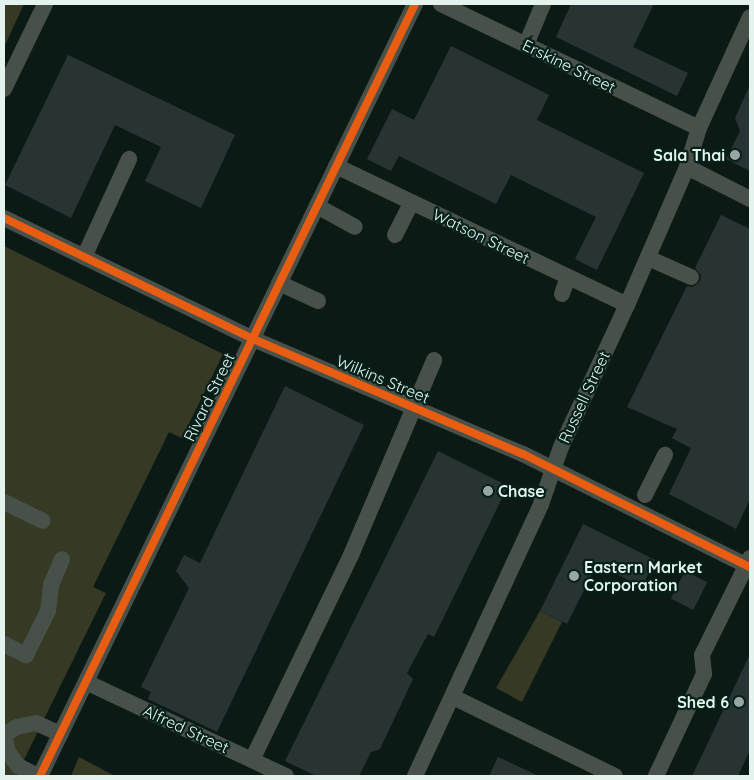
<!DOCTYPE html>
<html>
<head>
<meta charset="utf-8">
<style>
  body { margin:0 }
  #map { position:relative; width:754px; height:780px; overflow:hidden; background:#0c1a16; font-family:Quicksand,sans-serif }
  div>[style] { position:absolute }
  .green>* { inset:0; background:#363924 }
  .building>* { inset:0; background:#283433; transform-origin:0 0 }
  .minor>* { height:16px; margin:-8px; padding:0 8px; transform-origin:8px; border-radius:8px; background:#485149 }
  .cycleway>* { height:8px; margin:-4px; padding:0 4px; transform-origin:4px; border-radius:4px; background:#e95d12 }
  .dots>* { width:14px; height:14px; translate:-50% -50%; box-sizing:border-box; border:2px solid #06201a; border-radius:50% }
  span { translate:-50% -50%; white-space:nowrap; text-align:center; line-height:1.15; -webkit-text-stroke:4.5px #06201a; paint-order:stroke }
  .street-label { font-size:16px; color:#e4f3ee }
  .poi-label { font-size:16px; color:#e4f3ee; font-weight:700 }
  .right { translate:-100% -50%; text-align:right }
  .left { translate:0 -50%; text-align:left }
  .frame { position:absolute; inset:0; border:5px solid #e4f3ee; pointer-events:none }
</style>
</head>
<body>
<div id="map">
  <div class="green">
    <i style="clip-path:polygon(4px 4px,24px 4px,4px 47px)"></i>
    <i style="clip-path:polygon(4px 246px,223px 354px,182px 438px,169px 432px,93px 587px,106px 593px,16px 776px,4px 776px)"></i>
    <i style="clip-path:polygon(540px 611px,562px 622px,522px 702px,496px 688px)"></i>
    <i style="clip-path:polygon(79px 757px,115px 776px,71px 776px)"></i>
  </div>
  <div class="building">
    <i style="clip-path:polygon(571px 4px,654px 4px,633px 47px,688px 73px,677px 96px,556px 37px)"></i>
    <i style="clip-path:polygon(451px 46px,549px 95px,537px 120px,644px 173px,597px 270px,575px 259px,596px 217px,511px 175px,496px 204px,399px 156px,391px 171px,367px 159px,392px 109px,414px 120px)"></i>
    <i style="clip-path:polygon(68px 55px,235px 135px,201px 208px,145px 181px,161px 147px,115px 125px,71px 218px,5px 185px)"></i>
    <i style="clip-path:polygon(750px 85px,750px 171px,726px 159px,740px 131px,735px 118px)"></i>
    <i style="clip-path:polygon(721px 215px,750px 229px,750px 499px,736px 529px,669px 494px,691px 448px,672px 438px,677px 429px,627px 407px,687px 286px,693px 287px,700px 281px,701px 275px,695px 268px)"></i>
    <i style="clip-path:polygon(285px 386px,364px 425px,217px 732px,148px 699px,151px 692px,141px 687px,189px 588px,176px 571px,184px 555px,200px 563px)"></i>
    <i style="clip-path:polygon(438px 451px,508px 486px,434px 637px,428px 634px,407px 673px,413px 679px,380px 749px,371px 752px,359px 776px,316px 776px,285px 761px)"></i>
    <i style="clip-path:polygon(583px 524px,655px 560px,642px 587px,597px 564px,567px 624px,540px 611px)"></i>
    <i style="left:685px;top:571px;width:25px;height:31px;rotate:27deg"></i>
    <i style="clip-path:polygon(750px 654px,750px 750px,738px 776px,692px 776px)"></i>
    <i style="clip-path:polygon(498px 757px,539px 776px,489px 776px)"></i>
  </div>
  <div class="minor">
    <i style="left:441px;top:4px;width:286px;rotate:25.7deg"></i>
    <i style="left:526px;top:45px;width:44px;rotate:-67.5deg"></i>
    <i style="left:4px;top:89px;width:94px;rotate:-64.2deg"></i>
    <i style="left:336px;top:166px;width:322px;rotate:25.5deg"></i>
    <i style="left:687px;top:167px;width:71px;rotate:26.9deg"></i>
    <i style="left:317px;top:206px;width:43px;rotate:28.9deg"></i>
    <i style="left:4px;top:218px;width:277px;rotate:25.9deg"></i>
    <i style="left:253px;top:339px;width:293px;rotate:23.1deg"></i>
    <i style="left:523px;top:454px;width:254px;rotate:26.5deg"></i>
    <i style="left:395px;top:235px;width:36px;rotate:-63deg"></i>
    <i style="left:84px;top:257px;width:108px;rotate:-65.3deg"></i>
    <i style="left:648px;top:258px;width:47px;rotate:23.8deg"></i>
    <i style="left:279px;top:283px;width:43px;rotate:24.8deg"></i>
    <i style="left:562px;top:294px;width:18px;rotate:-71deg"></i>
    <i style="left:645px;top:495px;width:45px;rotate:-63.4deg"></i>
    <i style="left:4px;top:502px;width:43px;rotate:26deg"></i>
    <i style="left:4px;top:644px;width:25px;rotate:27deg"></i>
    <i style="left:26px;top:655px;width:49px;rotate:-63.4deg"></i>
    <i style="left:48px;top:611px;width:26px;rotate:-83deg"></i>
    <i style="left:51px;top:585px;width:28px;rotate:-67deg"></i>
    <i style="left:86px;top:682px;width:221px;rotate:25.2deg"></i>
    <i style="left:453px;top:697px;width:180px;rotate:26deg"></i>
    <i style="left:4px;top:735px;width:15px;rotate:-32deg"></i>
    <i style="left:17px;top:727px;width:19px;rotate:-12deg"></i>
    <i style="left:36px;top:723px;width:27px;rotate:24deg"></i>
    <i style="left:4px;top:736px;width:16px;rotate:76deg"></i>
    <i style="left:8px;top:752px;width:17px;rotate:54deg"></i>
    <i style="left:18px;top:766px;width:22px;rotate:27deg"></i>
    <i style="left:252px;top:760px;width:228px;rotate:-64.2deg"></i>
    <i style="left:351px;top:555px;width:212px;rotate:-66.9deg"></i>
    <i style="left:40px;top:776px;width:858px;rotate:-64.09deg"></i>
    <i style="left:415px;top:776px;width:300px;rotate:-65.1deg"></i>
    <i style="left:541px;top:504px;width:60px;rotate:-70.7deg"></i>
    <i style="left:561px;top:447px;width:157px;rotate:-65.1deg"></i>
    <i style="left:627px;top:305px;width:150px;rotate:-66.5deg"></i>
    <i style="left:687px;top:167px;width:41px;rotate:-72.9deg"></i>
    <i style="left:699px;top:128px;width:122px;rotate:-65.3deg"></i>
    <i style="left:656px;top:776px;width:113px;rotate:-64.8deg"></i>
    <i style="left:704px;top:674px;width:19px;rotate:-96deg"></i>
    <i style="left:702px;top:655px;width:108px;rotate:-63.7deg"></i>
  </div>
  <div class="cycleway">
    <i style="left:4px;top:218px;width:277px;rotate:25.9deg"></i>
    <i style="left:253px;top:339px;width:293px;rotate:23.1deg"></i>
    <i style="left:523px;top:454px;width:254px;rotate:26.5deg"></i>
    <i style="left:40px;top:776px;width:858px;rotate:-64.09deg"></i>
  </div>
  <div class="dots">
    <i style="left:735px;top:155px;background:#98a7a2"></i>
    <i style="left:488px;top:491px;background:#98a7a2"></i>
    <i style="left:574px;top:576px;background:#98a7a2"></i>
    <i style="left:739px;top:702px;background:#98a7a2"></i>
  </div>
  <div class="street-label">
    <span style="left:569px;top:66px;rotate:26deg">Erskine Street</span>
    <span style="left:481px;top:236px;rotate:26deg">Watson Street</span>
    <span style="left:383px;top:379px;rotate:23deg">Wilkins Street</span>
    <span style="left:209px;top:397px;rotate:-64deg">Rivard Street</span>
    <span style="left:584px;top:397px;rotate:-65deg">Russell Street</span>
    <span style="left:186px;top:729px;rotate:25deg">Alfred Street</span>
  </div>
  <div class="poi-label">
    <span class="right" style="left:725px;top:155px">Sala Thai</span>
    <span class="left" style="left:498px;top:491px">Chase</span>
    <span class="left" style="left:584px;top:576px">Eastern Market<br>Corporation</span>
    <span class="right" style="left:729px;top:702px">Shed 6</span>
  </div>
  <div class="frame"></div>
</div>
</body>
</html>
